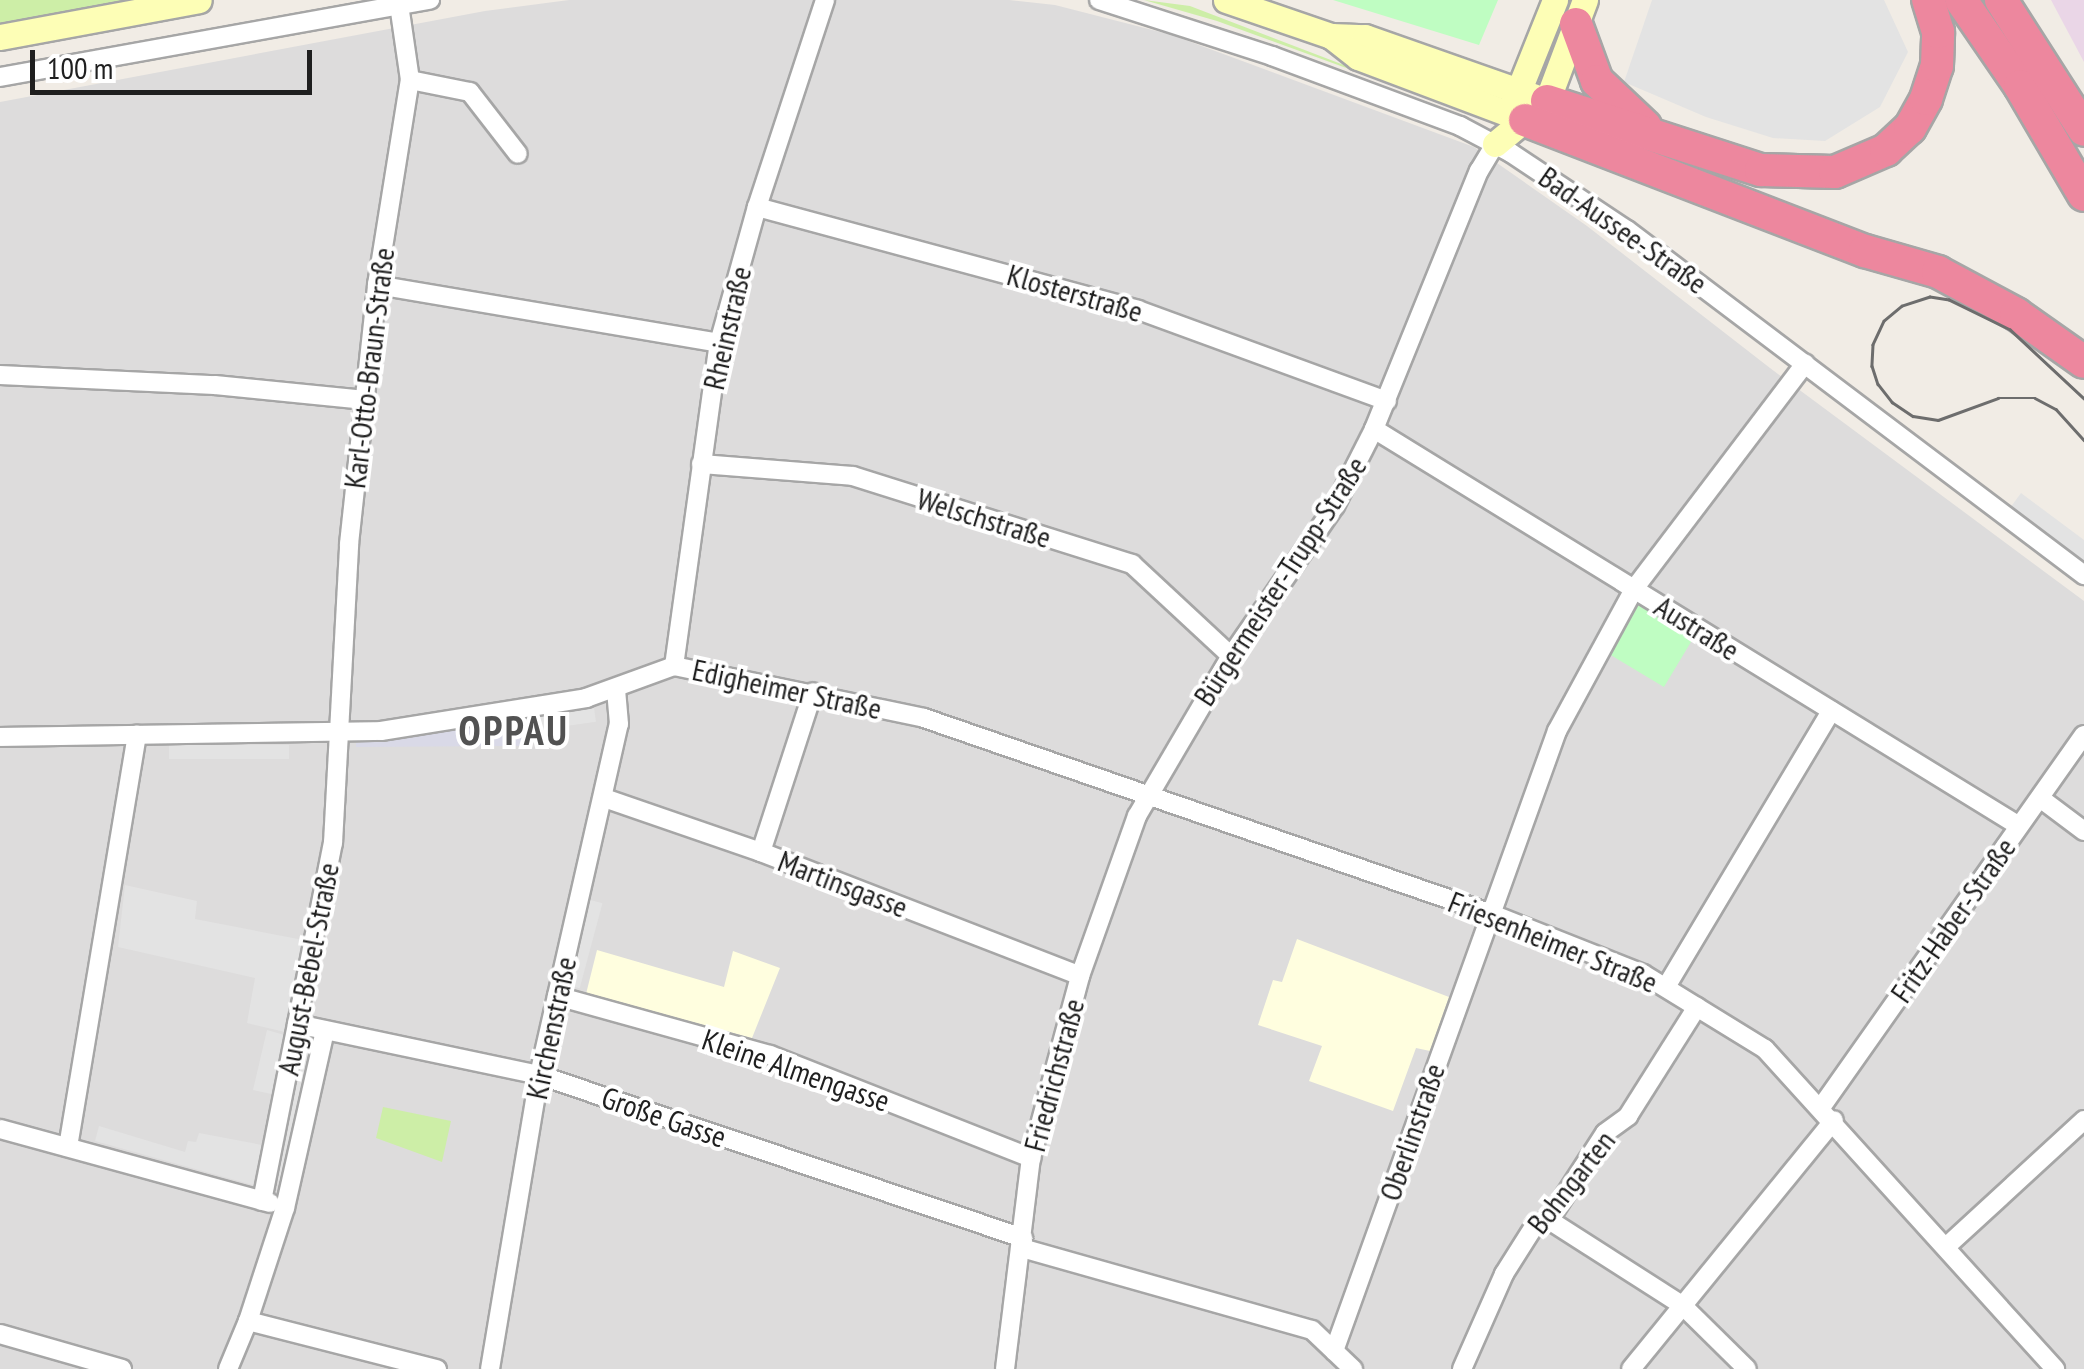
<!DOCTYPE html>
<html>
<head>
<meta charset="utf-8">
<style>
  body { margin:0 }
  #map { position:relative; width:2084px; height:1369px; overflow:hidden; background:#f1ece5; font-family:"PT Sans Narrow",sans-serif }
  div>[style] { position:absolute }
  .residential>* { inset:0; background:#dddcdc }
  .industrial>* { inset:0; background:#ead6e7 }
  .education>* { inset:0; background:#fffedf }
  .grass>* { inset:0; background:#cdeea7 }
  .park>* { inset:0; background:#bffdc2; transform-origin:0 0 }
  .parking>* { inset:0; background:#e3e3e3; transform-origin:0 0 }
  .plaza>* { inset:0; background:#d9d9e7 }
  .roads { filter:drop-shadow(2px 0 #a6a6a6) drop-shadow(-2px 0 #a6a6a6) drop-shadow(0 2px #a6a6a6) drop-shadow(0 -2px #a6a6a6) }
  .street>* { height:18px; margin:-9px; padding:0 9px; transform-origin:9px; border-radius:9px; background:#fff }
  .secondary>* { height:25px; margin:-12.5px; padding:0 12.5px; transform-origin:12.5px; border-radius:12.5px; background:#fdfeb6 }
  .highway>* { height:32px; margin:-16px; padding:0 16px; transform-origin:16px; border-radius:16px; background:#ed879e }
  .tram>* { height:2.5px; margin:-1.25px; padding:0 1.25px; transform-origin:1.25px; border-radius:1.25px; background:#6d6d6d }
  span { translate:-50% -50%; white-space:nowrap; text-align:center; line-height:1.15; -webkit-text-stroke:8px #fff; paint-order:stroke }
  .street-label { font-size:30px; color:#1f1f1f }
  .district-label { font-size:40px; color:#525252; font-weight:700; letter-spacing:2.5px }
  .scale { position:absolute; left:30px; top:50px; width:282px; height:45px; box-sizing:border-box; border:5px solid #1f1f1f; border-top:0; padding-left:12px; font-size:30px; line-height:35px; white-space:nowrap; color:#1f1f1f; -webkit-text-stroke:8px #fff; paint-order:stroke }
</style>
</head>
<body>
<div id="map">
  <div class="residential">
    <i style="clip-path:polygon(569px 0,1009px 0,1055px 5px,1172px 35px,1474px 147px,1587px 226px,1770px 368px,2084px 601px,2084px 1369px,0 1369px,0 102px,485px 11px)"></i>
  </div>
  <div class="industrial">
    <i style="clip-path:polygon(2051px 0,2084px 0,2084px 62px)"></i>
  </div>
  <div class="education">
    <i style="clip-path:polygon(1297px 939px,1449px 997px,1430px 1051px,1416px 1048px,1393px 1111px,1309px 1081px,1322px 1046px,1258px 1025px,1273px 980px,1282px 982px)"></i>
    <i style="clip-path:polygon(597px 950px,724px 987px,733px 951px,780px 968px,752px 1038px,586px 994px)"></i>
  </div>
  <div class="grass">
    <i style="clip-path:polygon(0 0,126px 0,0 24px)"></i>
    <i style="clip-path:polygon(1144px 0,1190px 6px,1459px 109px,1217px 21px)"></i>
    <i style="clip-path:polygon(383px 1107px,451px 1121px,442px 1162px,376px 1138px)"></i>
  </div>
  <div class="park">
    <i style="clip-path:polygon(1333px 0,1498px 0,1479px 45px)"></i>
    <i style="left:1634px;top:599px;width:71px;height:60px;rotate:31deg"></i>
  </div>
  <div class="parking">
    <i style="clip-path:polygon(1652px 0,1884px 0,1908px 52px,1880px 107px,1825px 141px,1773px 138px,1706px 117px,1624px 82px)"></i>
    <i style="clip-path:polygon(2021px 493px,2084px 540px,2084px 562px,2010px 508px)"></i>
    <i style="left:594px;top:708px;width:14px;height:76px;rotate:82deg"></i>
    <i style="left:289px;top:745px;width:14px;height:120px;rotate:90deg"></i>
    <i style="clip-path:polygon(125px 885px,197px 901px,195px 919px,303px 940px,285px 1032px,247px 1023px,255px 978px,118px 947px)"></i>
    <i style="left:587px;top:899px;width:16px;height:88px;rotate:15deg"></i>
    <i style="clip-path:polygon(267px 1030px,316px 1044px,288px 1183px,273px 1180px,290px 1098px,253px 1090px)"></i>
    <i style="clip-path:polygon(99px 1126px,185px 1152px,188px 1141px,196px 1142px,199px 1133px,262px 1145px,253px 1185px,95px 1141px)"></i>
  </div>
  <div class="plaza">
    <i style="clip-path:polygon(519px 719px,523px 746px,356px 747px,356px 743px)"></i>
  </div>
  <div class="roads">
    <div class="street">
      <i style="left:1099px;top:0;width:182px;rotate:17.9deg"></i>
      <i style="left:1272px;top:56px;width:201px;rotate:20.4deg"></i>
      <i style="left:1460px;top:126px;width:58px;rotate:27.9deg"></i>
      <i style="left:1511px;top:153px;width:139px;rotate:33.6deg"></i>
      <i style="left:1627px;top:230px;width:573px;rotate:37.05deg"></i>
      <i style="left:0;top:77px;width:437px;rotate:-10.2deg"></i>
      <i style="left:410px;top:80px;width:61px;rotate:11.3deg"></i>
      <i style="left:470px;top:92px;width:78px;rotate:52.3deg"></i>
      <i style="left:757px;top:207px;width:395px;rotate:15.1deg"></i>
      <i style="left:1138px;top:310px;width:265px;rotate:20.1deg"></i>
      <i style="left:377px;top:285px;width:347px;rotate:9.6deg"></i>
      <i style="left:0;top:375px;width:215px;rotate:2.7deg"></i>
      <i style="left:215px;top:385px;width:151px;rotate:5.7deg"></i>
      <i style="left:1374px;top:429px;width:757px;rotate:31.61deg"></i>
      <i style="left:701px;top:464px;width:152px;rotate:4.5deg"></i>
      <i style="left:853px;top:476px;width:293px;rotate:17.5deg"></i>
      <i style="left:1132px;top:564px;width:135px;rotate:42.9deg"></i>
      <i style="left:674px;top:666px;width:326px;rotate:-82.1deg"></i>
      <i style="left:719px;top:343px;width:141px;rotate:-74.4deg"></i>
      <i style="left:757px;top:207px;width:218px;rotate:-71.8deg"></i>
      <i style="left:0;top:737px;width:381px;rotate:-0.9deg"></i>
      <i style="left:381px;top:731px;width:208px;rotate:-9.1deg"></i>
      <i style="left:586px;top:698px;width:94px;rotate:-20deg"></i>
      <i style="left:674px;top:666px;width:255px;rotate:11.7deg"></i>
      <i style="left:924px;top:718px;width:598px;rotate:19.04deg"></i>
      <i style="left:1489px;top:913px;width:166px;rotate:21.6deg"></i>
      <i style="left:1643px;top:974px;width:143px;rotate:31.6deg"></i>
      <i style="left:1765px;top:1049px;width:432px;rotate:47.8deg"></i>
      <i style="left:604px;top:798px;width:166px;rotate:19deg"></i>
      <i style="left:761px;top:852px;width:342px;rotate:21.2deg"></i>
      <i style="left:2040px;top:798px;width:55px;rotate:36.9deg"></i>
      <i style="left:761px;top:852px;width:168px;rotate:-72deg"></i>
      <i style="left:1666px;top:987px;width:322px;rotate:-59.1deg"></i>
      <i style="left:557px;top:996px;width:221px;rotate:15.5deg"></i>
      <i style="left:770px;top:1055px;width:281px;rotate:21.5deg"></i>
      <i style="left:297px;top:1024px;width:247px;rotate:11.9deg"></i>
      <i style="left:539px;top:1075px;width:511px;rotate:18.61deg"></i>
      <i style="left:1822px;top:1106px;width:454px;rotate:-54.8deg"></i>
      <i style="left:0;top:1129px;width:280px;rotate:15.3deg"></i>
      <i style="left:68px;top:1147px;width:418px;rotate:-80.5deg"></i>
      <i style="left:262px;top:1201px;width:365px;rotate:-78.8deg"></i>
      <i style="left:333px;top:843px;width:299px;rotate:-86.9deg"></i>
      <i style="left:349px;top:544px;width:261px;rotate:-83.8deg"></i>
      <i style="left:377px;top:285px;width:208px;rotate:-80.9deg"></i>
      <i style="left:410px;top:80px;width:76px;rotate:-98.3deg"></i>
      <i style="left:1549px;top:1220px;width:158px;rotate:32.6deg"></i>
      <i style="left:1682px;top:1305px;width:91px;rotate:44.6deg"></i>
      <i style="left:1947px;top:1246px;width:186px;rotate:-42.6deg"></i>
      <i style="left:1022px;top:1248px;width:301px;rotate:15.8deg"></i>
      <i style="left:1312px;top:1330px;width:57px;rotate:43.6deg"></i>
      <i style="left:248px;top:1321px;width:195px;rotate:14.3deg"></i>
      <i style="left:0;top:1334px;width:127px;rotate:16deg"></i>
      <i style="left:1334px;top:1351px;width:659px;rotate:-70.22deg"></i>
      <i style="left:1557px;top:731px;width:162px;rotate:-61.5deg"></i>
      <i style="left:1634px;top:589px;width:283px;rotate:-52.8deg"></i>
      <i style="left:228px;top:1369px;width:52px;rotate:-67.4deg"></i>
      <i style="left:248px;top:1321px;width:119px;rotate:-71.9deg"></i>
      <i style="left:285px;top:1208px;width:182px;rotate:-77.3deg"></i>
      <i style="left:490px;top:1369px;width:298px;rotate:-80.5deg"></i>
      <i style="left:539px;top:1075px;width:360px;rotate:-77.2deg"></i>
      <i style="left:619px;top:724px;width:35px;rotate:-95deg"></i>
      <i style="left:1005px;top:1369px;width:213px;rotate:-83deg"></i>
      <i style="left:1031px;top:1158px;width:188px;rotate:-74.9deg"></i>
      <i style="left:1080px;top:976px;width:170px;rotate:-70.4deg"></i>
      <i style="left:1137px;top:816px;width:186px;rotate:-59.6deg"></i>
      <i style="left:1231px;top:656px;width:183px;rotate:-55.3deg"></i>
      <i style="left:1335px;top:506px;width:86px;rotate:-63.1deg"></i>
      <i style="left:1374px;top:429px;width:279px;rotate:-67.9deg"></i>
      <i style="left:1479px;top:171px;width:31px;rotate:-59deg"></i>
      <i style="left:1462px;top:1369px;width:104px;rotate:-66.1deg"></i>
      <i style="left:1504px;top:1274px;width:58px;rotate:-57.7deg"></i>
      <i style="left:1535px;top:1225px;width:15px;rotate:-20deg"></i>
      <i style="left:1549px;top:1220px;width:103px;rotate:-57.2deg"></i>
      <i style="left:1605px;top:1133px;width:29px;rotate:-36deg"></i>
      <i style="left:1628px;top:1116px;width:129px;rotate:-57.7deg"></i>
      <i style="left:1631px;top:1369px;width:321px;rotate:-50.8deg"></i>
    </div>
    <div class="secondary">
      <i style="left:1226px;top:0;width:111px;rotate:18.9deg"></i>
      <i style="left:1331px;top:36px;width:34px;rotate:2deg"></i>
      <i style="left:1365px;top:37px;width:193px;rotate:19.4deg"></i>
      <i style="left:1331px;top:36px;width:34px;rotate:38deg"></i>
      <i style="left:1358px;top:57px;width:178px;rotate:20.7deg"></i>
      <i style="left:0;top:37px;width:202px;rotate:-10.5deg"></i>
      <i style="left:1514px;top:102px;width:110px;rotate:-68.1deg"></i>
      <i style="left:1495px;top:144px;width:67px;rotate:-39.6deg"></i>
      <i style="left:1547px;top:101px;width:108px;rotate:-69.4deg"></i>
    </div>
    <div class="highway">
      <i style="left:1961px;top:0;width:104px;rotate:55.5deg"></i>
      <i style="left:2020px;top:86px;width:126px;rotate:59.6deg"></i>
      <i style="left:2001px;top:0;width:154px;rotate:57.4deg"></i>
      <i style="left:1576px;top:24px;width:61px;rotate:69.8deg"></i>
      <i style="left:1597px;top:81px;width:66px;rotate:43.2deg"></i>
      <i style="left:1547px;top:101px;width:225px;rotate:17.9deg"></i>
      <i style="left:1761px;top:170px;width:74px;rotate:1.5deg"></i>
      <i style="left:1835px;top:172px;width:56px;rotate:-23.3deg"></i>
      <i style="left:1886px;top:150px;width:33px;rotate:-43deg"></i>
      <i style="left:1910px;top:128px;width:33px;rotate:-61deg"></i>
      <i style="left:1926px;top:99px;width:35px;rotate:-72deg"></i>
      <i style="left:1937px;top:66px;width:34px;rotate:-88deg"></i>
      <i style="left:1938px;top:32px;width:34px;rotate:-107deg"></i>
      <i style="left:1525px;top:120px;width:364px;rotate:21.1deg"></i>
      <i style="left:1865px;top:251px;width:76px;rotate:16deg"></i>
      <i style="left:1938px;top:272px;width:89px;rotate:28.3deg"></i>
      <i style="left:2016px;top:314px;width:83px;rotate:35.2deg"></i>
    </div>
  </div>
  <div class="tram">
    <i style="left:2084px;top:399px;width:101px;rotate:-137deg"></i>
    <i style="left:2010px;top:330px;width:68px;rotate:-153.8deg"></i>
    <i style="left:1949px;top:300px;width:19px;rotate:-171deg"></i>
    <i style="left:1930px;top:297px;width:29px;rotate:162deg"></i>
    <i style="left:1902px;top:306px;width:23px;rotate:140deg"></i>
    <i style="left:1884px;top:321px;width:26px;rotate:115deg"></i>
    <i style="left:1873px;top:345px;width:21px;rotate:93deg"></i>
    <i style="left:1872px;top:366px;width:19px;rotate:72deg"></i>
    <i style="left:1878px;top:384px;width:23px;rotate:52deg"></i>
    <i style="left:1892px;top:402px;width:25px;rotate:34deg"></i>
    <i style="left:1913px;top:416px;width:25px;rotate:9deg"></i>
    <i style="left:1938px;top:420px;width:64px;rotate:-20.1deg"></i>
    <i style="left:1998px;top:398px;width:37px"></i>
    <i style="left:2035px;top:398px;width:24px;rotate:28deg"></i>
    <i style="left:2056px;top:409px;width:42px;rotate:47.9deg"></i>
  </div>
  <div class="street-label">
    <span style="left:1623px;top:230px;rotate:35deg">Bad-Aussee-Straße</span>
    <span style="left:1075px;top:293px;rotate:16deg">Klosterstraße</span>
    <span style="left:727px;top:328px;rotate:-77deg">Rheinstraße</span>
    <span style="left:369px;top:368px;rotate:-83deg">Karl-Otto-Braun-Straße</span>
    <span style="left:984px;top:518px;rotate:17deg">Welschstraße</span>
    <span style="left:1280px;top:581px;rotate:-57deg">Bürgermeister-Trupp-Straße</span>
    <span style="left:1697px;top:628px;rotate:32deg">Austraße</span>
    <span style="left:787px;top:689px;rotate:12deg">Edigheimer Straße</span>
    <span style="left:843px;top:884px;rotate:21deg">Martinsgasse</span>
    <span style="left:1953px;top:920px;rotate:-55deg">Fritz-Haber-Straße</span>
    <span style="left:1553px;top:942px;rotate:22deg">Friesenheimer Straße</span>
    <span style="left:308px;top:969px;rotate:-79deg">August-Bebel-Straße</span>
    <span style="left:551px;top:1028px;rotate:-78deg">Kirchenstraße</span>
    <span style="left:796px;top:1070px;rotate:19deg">Kleine Almengasse</span>
    <span style="left:1054px;top:1075px;rotate:-75deg">Friedrichstraße</span>
    <span style="left:664px;top:1117px;rotate:19deg">Große Gasse</span>
    <span style="left:1412px;top:1132px;rotate:-71deg">Oberlinstraße</span>
    <span style="left:1571px;top:1182px;rotate:-52deg">Bohngarten</span>
  </div>
  <div class="district-label">
    <span style="left:514px;top:730px">OPPAU</span>
  </div>
  <div class="scale">100 m</div>
</div>
</body>
</html>
